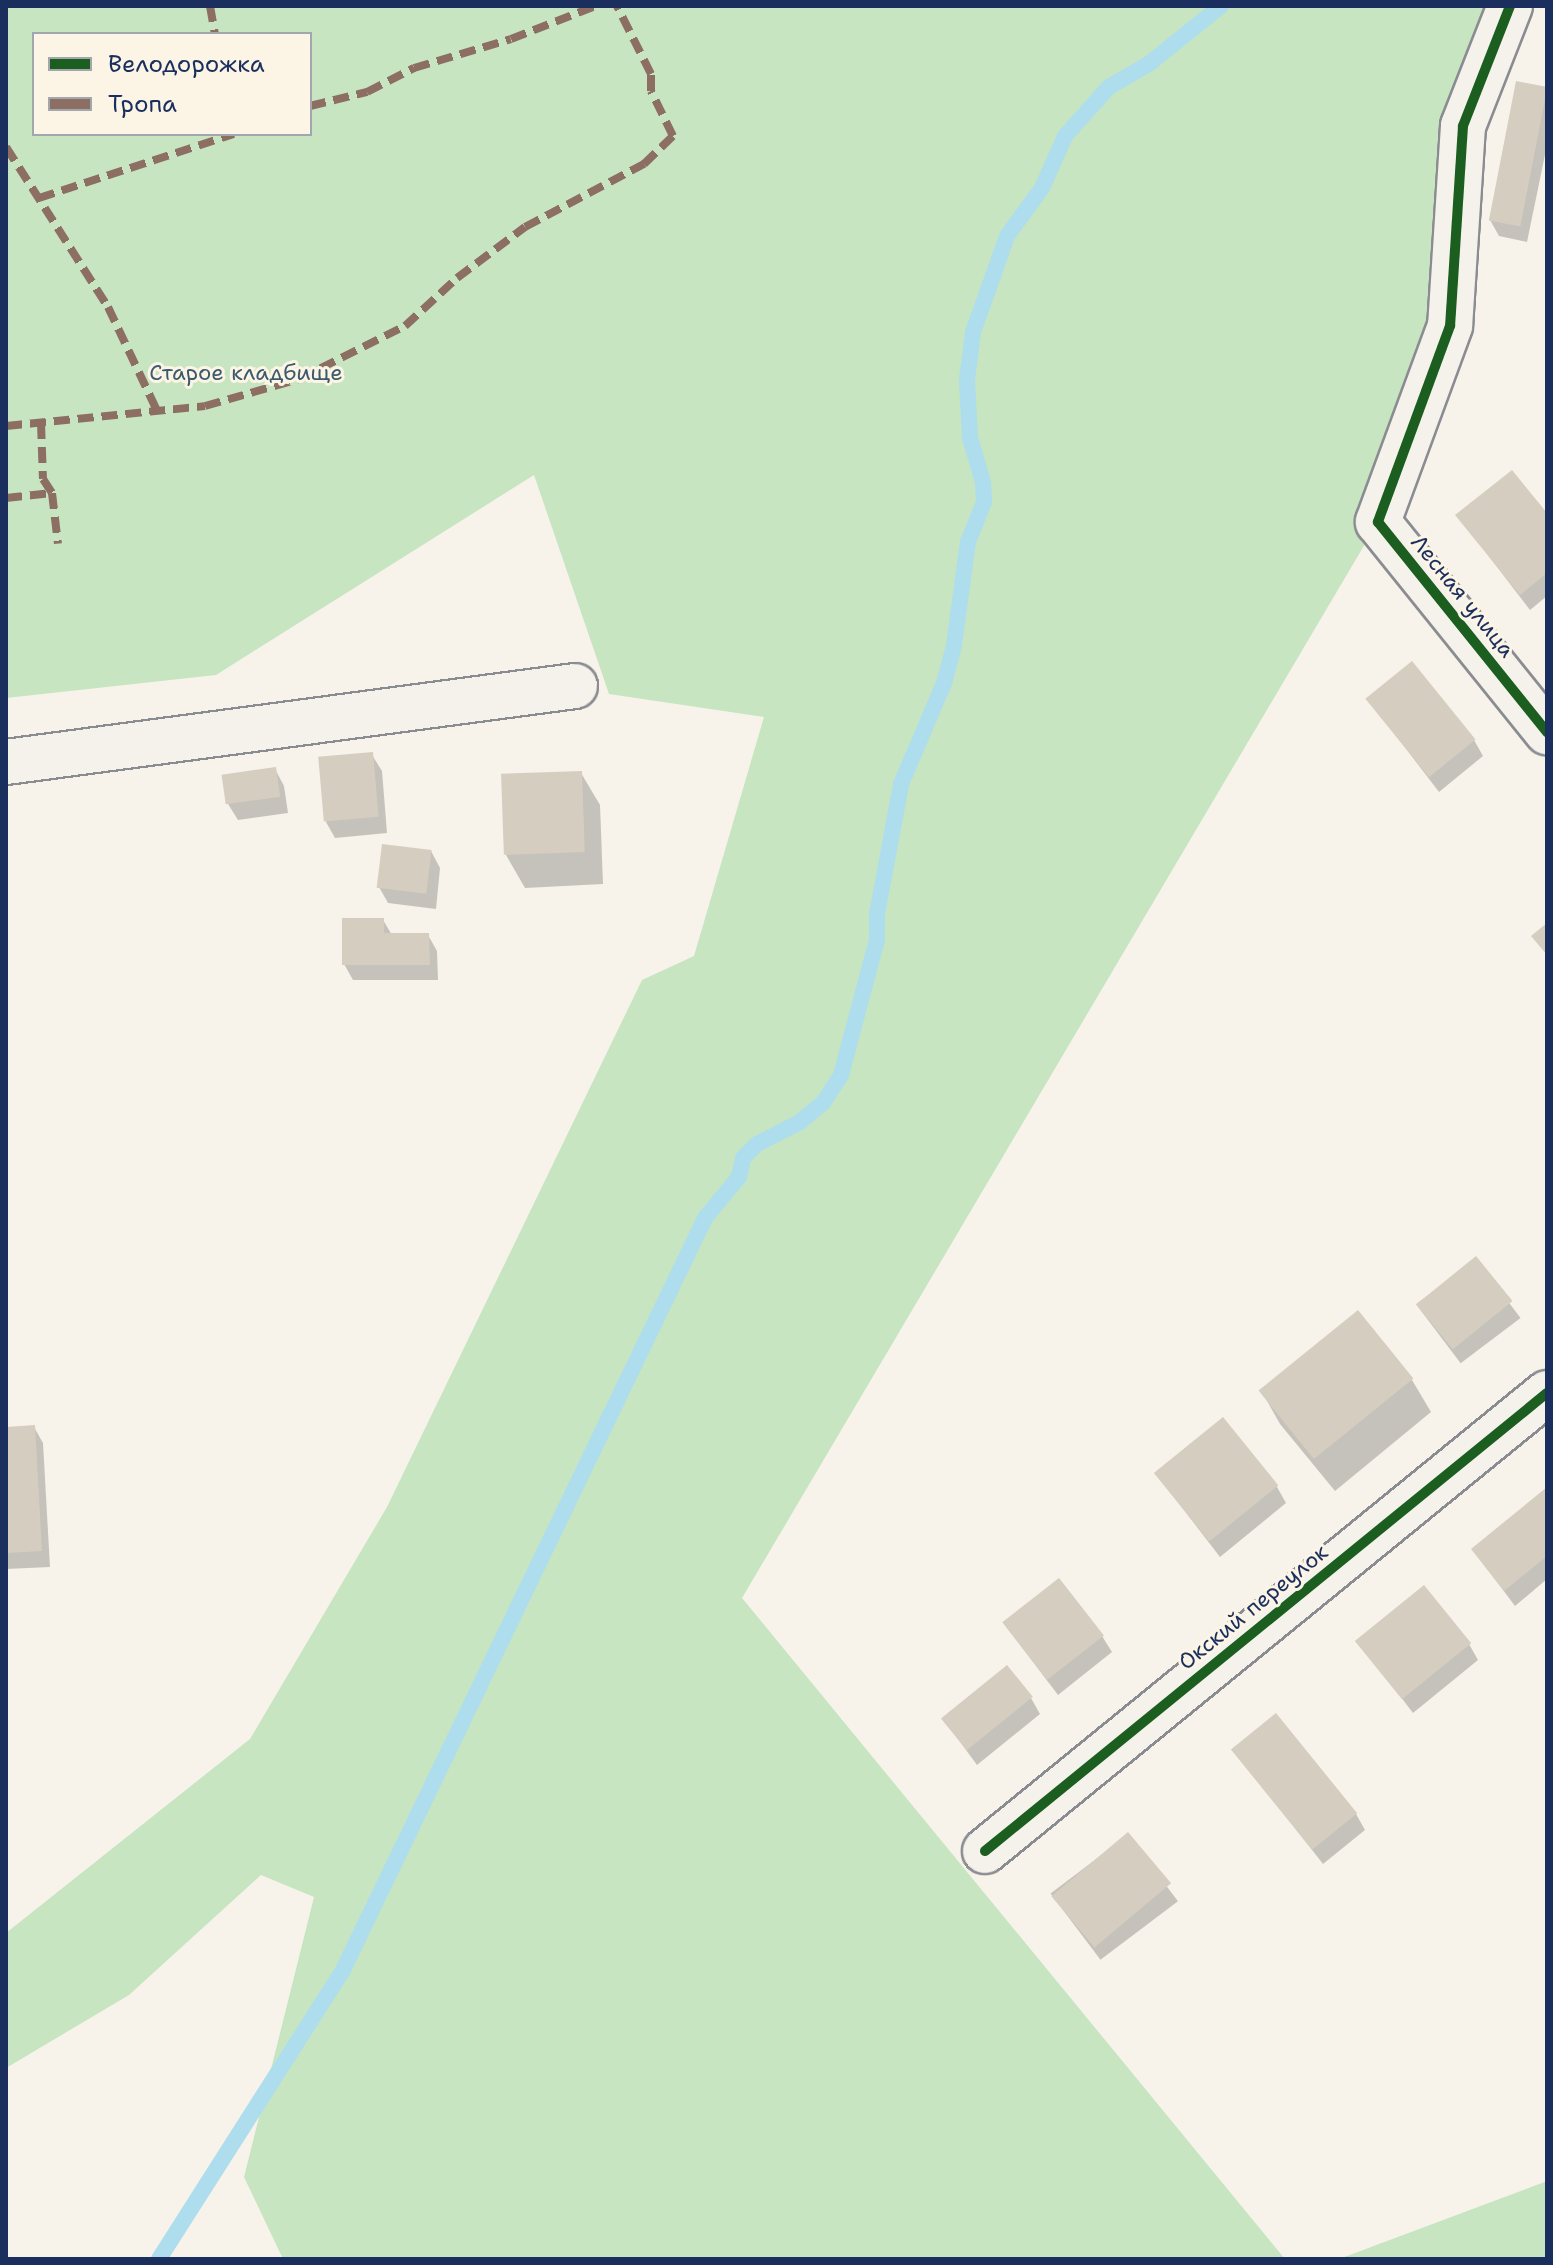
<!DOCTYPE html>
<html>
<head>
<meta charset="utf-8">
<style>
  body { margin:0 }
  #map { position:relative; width:1553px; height:2265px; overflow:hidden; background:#f7f3ea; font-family:"Shantell Sans",sans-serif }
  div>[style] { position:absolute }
  .green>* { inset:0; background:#c7e5c0 }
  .shadow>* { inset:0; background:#0003; transform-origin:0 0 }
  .stream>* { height:16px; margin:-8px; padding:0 8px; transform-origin:8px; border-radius:8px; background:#aeddee }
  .building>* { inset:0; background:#d5cdc0; transform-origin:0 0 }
  .roads { filter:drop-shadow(2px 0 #8a8c91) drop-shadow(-2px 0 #8a8c91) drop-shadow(0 2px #8a8c91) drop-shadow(0 -2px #8a8c91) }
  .minor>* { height:44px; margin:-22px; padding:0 22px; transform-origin:22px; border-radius:22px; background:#f5f2ec }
  .quiet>* { height:8px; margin-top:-4px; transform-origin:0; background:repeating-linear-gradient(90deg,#8d6e63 0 16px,transparent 0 24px) }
  .cycleway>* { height:10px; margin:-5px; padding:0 5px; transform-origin:5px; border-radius:5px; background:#1b5e20 }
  span { translate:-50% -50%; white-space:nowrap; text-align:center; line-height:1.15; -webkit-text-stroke:6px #fcf5e5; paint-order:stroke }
  .park-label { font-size:22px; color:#3c5a6e }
  .street-label { font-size:22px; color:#1b2f5e }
  .frame { position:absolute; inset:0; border:8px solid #1b2f5e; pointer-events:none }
  .legend { position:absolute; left:32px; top:32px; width:280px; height:104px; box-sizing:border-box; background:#fcf5e5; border:2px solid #a2a6af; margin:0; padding:10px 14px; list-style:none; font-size:24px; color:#1b2f5e }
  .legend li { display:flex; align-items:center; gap:16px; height:40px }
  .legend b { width:40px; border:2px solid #a2a6af }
</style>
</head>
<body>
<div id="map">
  <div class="green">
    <i style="clip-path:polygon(evenodd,6px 6px,1510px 6px,1463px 126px,1450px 326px,1378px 522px,742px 1598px,1285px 2259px,283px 2259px,244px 2177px,314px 1897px,261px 1875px,129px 1995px,6px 2068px,6px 1933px,250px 1739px,387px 1507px,642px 980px,694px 956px,764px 717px,609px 694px,534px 475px,216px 675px,6px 698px,6px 6px,34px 34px,310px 34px,310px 134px,34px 134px,34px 34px)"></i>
    <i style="clip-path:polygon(1547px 2181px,1547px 2259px,1339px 2259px)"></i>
  </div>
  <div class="shadow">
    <i style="clip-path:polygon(1546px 89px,1547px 145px,1527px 242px,1499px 236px,1490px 220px)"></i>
    <i style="clip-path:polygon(1458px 516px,1547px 517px,1547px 596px,1530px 610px)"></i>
    <i style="clip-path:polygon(1368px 699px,1474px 740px,1483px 756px,1439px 792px)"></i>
    <i style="clip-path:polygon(372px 755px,382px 771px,387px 833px,335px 838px,326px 822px)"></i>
    <i style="clip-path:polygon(275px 769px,284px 786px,288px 813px,238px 820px,228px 804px)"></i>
    <i style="clip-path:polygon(581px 773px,600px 805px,603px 884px,525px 888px,506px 855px)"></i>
    <i style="clip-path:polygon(431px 851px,440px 868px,436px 909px,388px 903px,379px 887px)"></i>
    <i style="clip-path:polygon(383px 920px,392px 935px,428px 935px,437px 951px,438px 980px,353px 980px,344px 964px)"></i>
    <i style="left:1476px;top:1259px;width:74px;height:75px;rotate:53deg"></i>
    <i style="clip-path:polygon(1412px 1380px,1431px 1412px,1335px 1491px,1280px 1424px,1262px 1392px)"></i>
    <i style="clip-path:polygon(34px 1427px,43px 1443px,50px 1567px,6px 1569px,6px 1429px)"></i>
    <i style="clip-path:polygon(1157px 1475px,1277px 1487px,1286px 1503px,1220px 1557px)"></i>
    <i style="clip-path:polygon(1547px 1489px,1547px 1579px,1515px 1606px,1473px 1550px)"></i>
    <i style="clip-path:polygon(1005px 1625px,1102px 1636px,1112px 1652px,1058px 1695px)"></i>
    <i style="clip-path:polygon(1358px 1641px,1469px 1644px,1478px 1660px,1413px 1713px)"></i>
    <i style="clip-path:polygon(1031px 1698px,1040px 1714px,977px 1765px,944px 1720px)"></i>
    <i style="clip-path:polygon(1234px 1750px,1356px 1814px,1365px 1830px,1323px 1864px)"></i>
    <i style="left:1128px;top:1835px;width:83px;height:97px;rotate:53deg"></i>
  </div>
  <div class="stream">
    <i style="left:159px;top:2259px;width:343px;rotate:-57.5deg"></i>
    <i style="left:343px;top:1970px;width:835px;rotate:-64.29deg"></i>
    <i style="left:705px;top:1218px;width:53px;rotate:-50.3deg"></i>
    <i style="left:739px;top:1177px;width:19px;rotate:-78deg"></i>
    <i style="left:743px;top:1158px;width:20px;rotate:-45deg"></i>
    <i style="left:757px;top:1144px;width:48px;rotate:-27.1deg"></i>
    <i style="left:800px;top:1122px;width:30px;rotate:-40deg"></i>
    <i style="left:823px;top:1103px;width:33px;rotate:-57deg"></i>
    <i style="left:841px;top:1075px;width:140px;rotate:-75.1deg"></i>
    <i style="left:877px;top:940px;width:26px;rotate:-90deg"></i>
    <i style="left:877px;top:914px;width:132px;rotate:-79.5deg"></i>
    <i style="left:901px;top:784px;width:110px;rotate:-66.9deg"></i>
    <i style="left:944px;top:683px;width:39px;rotate:-75deg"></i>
    <i style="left:954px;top:645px;width:104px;rotate:-82.3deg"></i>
    <i style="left:968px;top:542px;width:43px;rotate:-68.2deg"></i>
    <i style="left:984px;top:502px;width:20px;rotate:-93deg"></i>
    <i style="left:983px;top:482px;width:46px;rotate:-106.5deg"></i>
    <i style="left:970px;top:438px;width:58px;rotate:-93deg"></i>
    <i style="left:967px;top:380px;width:48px;rotate:-82.9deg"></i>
    <i style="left:973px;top:332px;width:59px;rotate:-70.3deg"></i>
    <i style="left:993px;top:276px;width:42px;rotate:-70.7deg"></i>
    <i style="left:1007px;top:236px;width:59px;rotate:-53.9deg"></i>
    <i style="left:1042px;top:188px;width:57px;rotate:-66.1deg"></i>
    <i style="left:1065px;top:136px;width:66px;rotate:-48.1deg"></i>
    <i style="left:1109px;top:87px;width:48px;rotate:-30.3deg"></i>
    <i style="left:1150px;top:63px;width:91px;rotate:-38.8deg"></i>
  </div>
  <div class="building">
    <i style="left:1516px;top:81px;width:32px;height:142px;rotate:11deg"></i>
    <i style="clip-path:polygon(1512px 470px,1547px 513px,1547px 573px,1520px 595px,1455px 515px)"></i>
    <i style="left:1412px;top:661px;width:101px;height:60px;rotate:51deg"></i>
    <i style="left:373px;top:752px;width:65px;height:55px;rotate:85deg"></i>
    <i style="left:276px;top:767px;width:30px;height:55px;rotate:82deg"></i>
    <i style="left:582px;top:771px;width:81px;height:81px;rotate:88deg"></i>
    <i style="left:382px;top:844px;width:50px;height:44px;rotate:7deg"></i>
    <i style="clip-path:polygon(342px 918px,384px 918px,384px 933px,429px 933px,430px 965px,342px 965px)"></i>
    <i style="clip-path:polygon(1547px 923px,1547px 955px,1531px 936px)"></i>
    <i style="left:1476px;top:1256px;width:58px;height:77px;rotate:51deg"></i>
    <i style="left:1358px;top:1310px;width:88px;height:128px;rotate:51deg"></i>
    <i style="left:1223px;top:1417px;width:88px;height:89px;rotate:51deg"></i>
    <i style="clip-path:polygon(35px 1425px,42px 1551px,6px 1553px,6px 1427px)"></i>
    <i style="clip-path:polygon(1547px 1487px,1547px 1556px,1504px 1591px,1471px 1549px)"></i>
    <i style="left:1059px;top:1578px;width:73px;height:72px;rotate:52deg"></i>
    <i style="left:1424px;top:1585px;width:75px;height:89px;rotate:51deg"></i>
    <i style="left:1007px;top:1665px;width:41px;height:85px;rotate:51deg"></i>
    <i style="left:1276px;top:1713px;width:129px;height:58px;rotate:51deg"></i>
    <i style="left:1128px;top:1832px;width:67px;height:100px;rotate:50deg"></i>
  </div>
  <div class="roads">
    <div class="minor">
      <i style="left:1510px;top:6px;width:129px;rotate:111.4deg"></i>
      <i style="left:1463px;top:126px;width:200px;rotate:93.7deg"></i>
      <i style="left:1450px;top:326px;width:209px;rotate:110.2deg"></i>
      <i style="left:1378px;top:522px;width:270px;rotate:51.2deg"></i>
      <i style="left:6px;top:762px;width:574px;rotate:-7.61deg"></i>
      <i style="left:985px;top:1851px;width:725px;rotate:-39.18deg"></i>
    </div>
  </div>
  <div class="quiet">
    <i style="left:210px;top:6px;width:28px;rotate:80deg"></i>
    <i style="left:310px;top:106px;width:59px;rotate:-13.8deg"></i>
    <i style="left:367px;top:92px;width:53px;rotate:-27.1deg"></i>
    <i style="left:414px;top:68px;width:101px;rotate:-16.6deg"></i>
    <i style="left:511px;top:39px;width:90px;rotate:-21.4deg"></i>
    <i style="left:6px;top:147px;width:190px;rotate:57.5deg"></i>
    <i style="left:108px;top:307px;width:117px;rotate:64.7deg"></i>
    <i style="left:39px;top:198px;width:205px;rotate:-18.2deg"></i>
    <i style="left:41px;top:423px;width:56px;rotate:88deg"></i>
    <i style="left:43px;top:479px;width:17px;rotate:57deg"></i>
    <i style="left:52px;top:493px;width:51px;rotate:83.3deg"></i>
    <i style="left:6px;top:426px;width:200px;rotate:-5.7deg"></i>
    <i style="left:205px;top:406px;width:98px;rotate:-16deg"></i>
    <i style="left:299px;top:379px;width:119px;rotate:-26.6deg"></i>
    <i style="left:405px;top:326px;width:71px;rotate:-42.7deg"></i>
    <i style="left:457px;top:278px;width:85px;rotate:-36.9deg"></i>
    <i style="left:525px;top:227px;width:135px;rotate:-27.9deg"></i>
    <i style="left:644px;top:164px;width:40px;rotate:-44deg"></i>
    <i style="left:673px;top:136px;width:50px;rotate:-116.1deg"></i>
    <i style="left:651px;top:91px;width:17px;rotate:-90deg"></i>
    <i style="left:651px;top:74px;width:76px;rotate:-116.6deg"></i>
    <i style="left:6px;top:498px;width:46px;rotate:-6.2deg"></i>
  </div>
  <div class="cycleway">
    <i style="left:1510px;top:6px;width:129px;rotate:111.4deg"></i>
    <i style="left:1463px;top:126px;width:200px;rotate:93.7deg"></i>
    <i style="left:1450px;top:326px;width:209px;rotate:110.2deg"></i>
    <i style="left:1378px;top:522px;width:270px;rotate:51.2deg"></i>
    <i style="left:985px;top:1851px;width:725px;rotate:-39.18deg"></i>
  </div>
  <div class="park-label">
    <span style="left:246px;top:373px">Старое кладбище</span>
  </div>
  <div class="street-label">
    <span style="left:1463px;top:596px;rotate:51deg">Лесная улица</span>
    <span style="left:1253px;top:1607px;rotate:-39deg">Окский переулок</span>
  </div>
  <div class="frame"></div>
  <ul class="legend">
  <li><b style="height:10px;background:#1b5e20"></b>Велодорожка</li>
  <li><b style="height:10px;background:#8d6e63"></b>Тропа</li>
  </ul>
</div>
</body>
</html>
